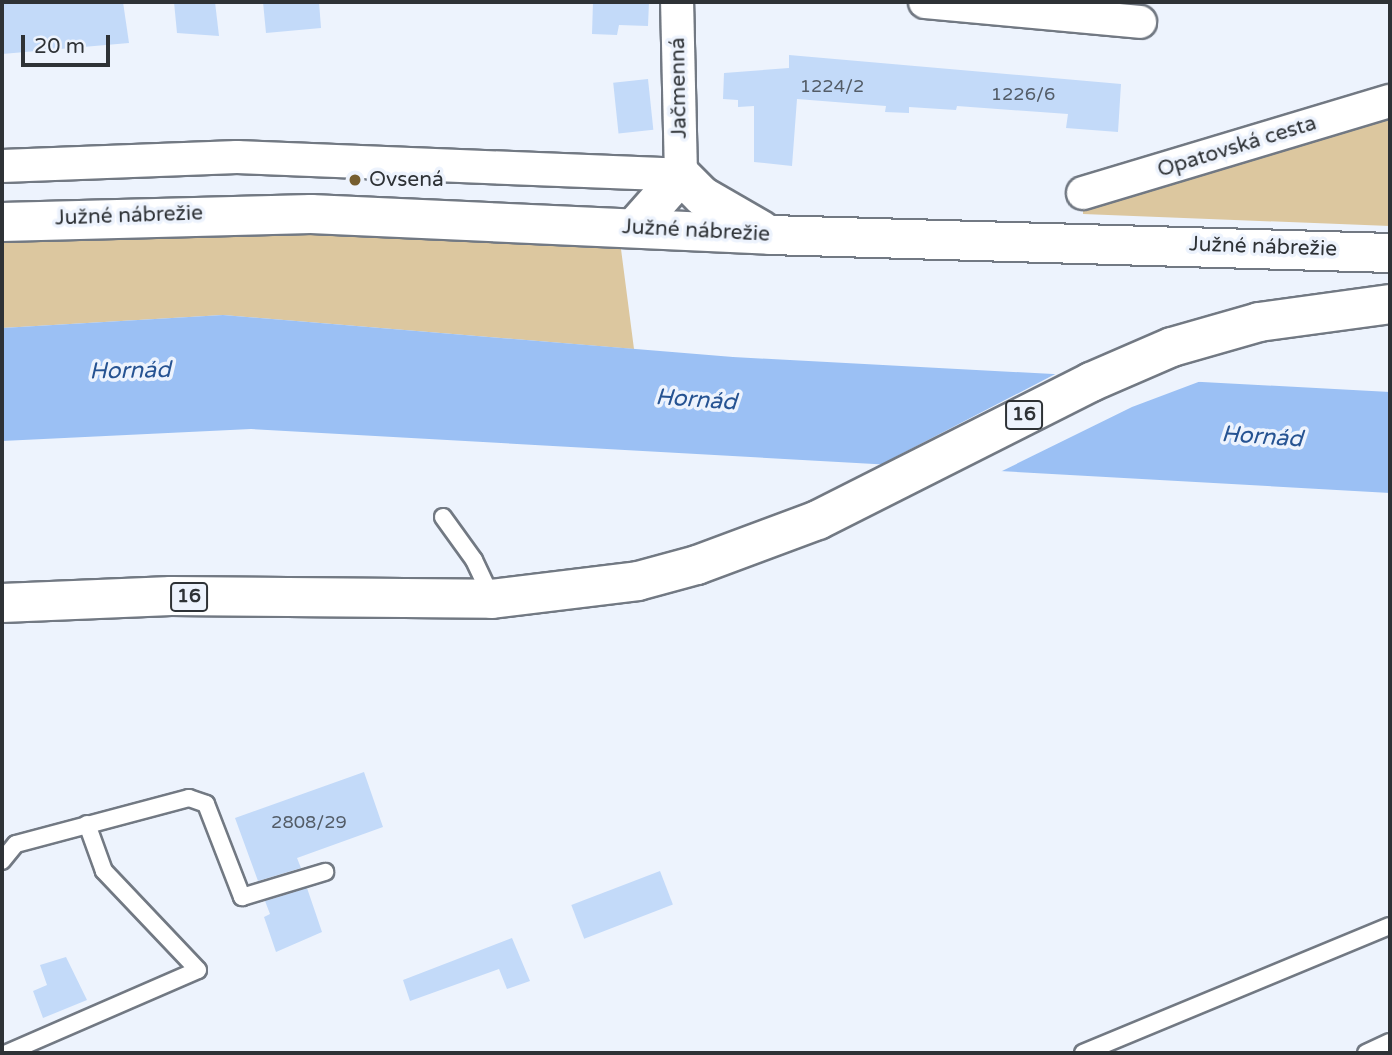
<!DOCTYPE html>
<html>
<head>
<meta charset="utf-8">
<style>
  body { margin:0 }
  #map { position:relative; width:1392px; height:1055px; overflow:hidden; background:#edf3fd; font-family:"Varela Round",sans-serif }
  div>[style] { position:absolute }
  .green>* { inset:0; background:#dcc79f }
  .water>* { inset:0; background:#9bc0f4 }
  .pier>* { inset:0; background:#edf3fd }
  .building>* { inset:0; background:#c3daf9; transform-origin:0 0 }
  .roads { filter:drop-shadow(2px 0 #727983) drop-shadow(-2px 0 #727983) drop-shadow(0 2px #727983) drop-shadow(0 -2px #727983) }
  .service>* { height:16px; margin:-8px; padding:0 8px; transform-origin:8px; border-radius:8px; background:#fff }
  .minor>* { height:32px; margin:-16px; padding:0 16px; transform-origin:16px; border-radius:16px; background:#fff }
  .trunk>* { height:38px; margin:-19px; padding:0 19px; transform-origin:19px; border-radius:19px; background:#fff }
  .dots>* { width:19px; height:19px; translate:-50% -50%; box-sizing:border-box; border:4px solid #edf3fd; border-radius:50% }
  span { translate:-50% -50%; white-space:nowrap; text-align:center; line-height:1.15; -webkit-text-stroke:7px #edf3fd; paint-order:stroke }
  .number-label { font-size:18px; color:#535c67 }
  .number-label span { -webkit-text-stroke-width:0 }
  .shield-label span { padding:2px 5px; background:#edf3fd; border:2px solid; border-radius:5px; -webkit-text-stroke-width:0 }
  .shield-label { font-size:19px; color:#2e3236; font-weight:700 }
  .street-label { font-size:21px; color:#2e3236 }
  .poi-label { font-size:21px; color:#2e3236 }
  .left { translate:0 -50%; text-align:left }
  .water-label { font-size:23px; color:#265392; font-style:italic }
  .frame { position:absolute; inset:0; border:4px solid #2e3236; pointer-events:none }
  .scale { position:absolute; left:21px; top:35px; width:89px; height:32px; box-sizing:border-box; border:4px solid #2e3236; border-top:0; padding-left:9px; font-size:21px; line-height:24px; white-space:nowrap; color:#2e3236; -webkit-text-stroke:5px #edf3fd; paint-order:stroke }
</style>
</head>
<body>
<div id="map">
  <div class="green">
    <i style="clip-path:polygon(1390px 101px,1390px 226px,1083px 214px,1083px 193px)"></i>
    <i style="clip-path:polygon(254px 232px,621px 249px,634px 349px,223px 315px,2px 328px,2px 241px)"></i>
  </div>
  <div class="water">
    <i style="clip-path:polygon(223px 315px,733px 357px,1390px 392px,1390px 493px,251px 429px,2px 441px,2px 328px)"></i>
  </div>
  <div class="pier">
    <i style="clip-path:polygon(1063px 370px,1209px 378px,1132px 407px,1000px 472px,876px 467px)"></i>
  </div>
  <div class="building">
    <i style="clip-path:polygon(2px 2px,123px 2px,129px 43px,2px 54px)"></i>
    <i style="clip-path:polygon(174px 2px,215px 2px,219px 36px,177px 33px)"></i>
    <i style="clip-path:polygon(263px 2px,319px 2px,321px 28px,266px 33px)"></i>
    <i style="clip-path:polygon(593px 2px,649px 2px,648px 26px,619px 25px,617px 35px,592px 34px)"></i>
    <i style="clip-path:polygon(789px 55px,1121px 84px,1118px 132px,1066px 128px,1068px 114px,957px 106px,956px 110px,909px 107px,909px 113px,885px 112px,886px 106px,797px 99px,792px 166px,754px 162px,754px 106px,738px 107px,738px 100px,723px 99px,724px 73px,789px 68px)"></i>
    <i style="left:648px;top:79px;width:51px;height:35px;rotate:84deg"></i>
    <i style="clip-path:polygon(364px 772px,383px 827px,297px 858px,301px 868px,258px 881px,235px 818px)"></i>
    <i style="left:660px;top:871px;width:36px;height:95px;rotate:69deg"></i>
    <i style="clip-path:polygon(307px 888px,322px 932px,276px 952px,264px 917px,270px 914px,265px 901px)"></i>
    <i style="clip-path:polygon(512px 938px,530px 981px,507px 989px,499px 969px,410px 1001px,403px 980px)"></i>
    <i style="clip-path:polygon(66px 957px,87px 1000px,43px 1018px,33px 991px,47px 985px,40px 965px)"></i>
  </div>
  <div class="roads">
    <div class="service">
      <i style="left:443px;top:517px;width:53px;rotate:54.2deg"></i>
      <i style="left:474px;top:560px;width:42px;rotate:64.7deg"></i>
      <i style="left:2px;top:861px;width:22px;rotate:-51deg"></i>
      <i style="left:16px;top:844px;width:179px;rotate:-14.9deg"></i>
      <i style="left:189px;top:798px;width:18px;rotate:19deg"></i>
      <i style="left:206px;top:804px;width:100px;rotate:68.8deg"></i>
      <i style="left:242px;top:897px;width:87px;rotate:-16.8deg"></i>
      <i style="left:7px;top:1053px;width:208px;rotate:-23.5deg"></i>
      <i style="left:198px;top:970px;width:137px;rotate:-133.5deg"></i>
      <i style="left:104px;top:871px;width:50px;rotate:-109.9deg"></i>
      <i style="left:1083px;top:1053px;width:332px;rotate:-22.5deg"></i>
      <i style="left:1366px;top:1053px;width:26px;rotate:-25deg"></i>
    </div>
    <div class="minor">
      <i style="left:925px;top:2px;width:216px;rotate:5.3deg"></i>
      <i style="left:2px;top:166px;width:235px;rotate:-2.2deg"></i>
      <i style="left:237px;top:157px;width:444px;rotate:2.3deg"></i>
      <i style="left:681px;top:175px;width:173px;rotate:-91.3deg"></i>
      <i style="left:1083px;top:193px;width:320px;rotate:-16.7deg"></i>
    </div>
    <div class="trunk">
      <i style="left:2px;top:222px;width:309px;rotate:-1.5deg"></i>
      <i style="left:311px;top:214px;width:459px;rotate:2.6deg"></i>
      <i style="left:770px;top:235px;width:620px;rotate:1.66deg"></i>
      <i style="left:634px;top:228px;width:71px;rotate:-48.4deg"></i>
      <i style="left:681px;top:175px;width:30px;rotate:45deg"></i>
      <i style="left:702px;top:196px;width:68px;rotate:30deg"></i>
      <i style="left:2px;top:603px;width:169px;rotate:-2.4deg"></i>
      <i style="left:171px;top:596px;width:321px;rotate:0.5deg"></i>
      <i style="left:492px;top:599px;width:147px;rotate:-7deg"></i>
      <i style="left:638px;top:581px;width:61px;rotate:-15.2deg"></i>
      <i style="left:697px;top:565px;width:129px;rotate:-20.4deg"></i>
      <i style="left:818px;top:520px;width:306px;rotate:-26.8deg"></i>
      <i style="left:1091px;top:382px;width:88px;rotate:-23.4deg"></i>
      <i style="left:1172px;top:347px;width:91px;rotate:-16deg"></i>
      <i style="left:1259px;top:322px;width:132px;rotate:-7.8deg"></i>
    </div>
  </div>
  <div class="dots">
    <i style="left:355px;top:180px;background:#765e2f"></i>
  </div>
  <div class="number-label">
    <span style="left:832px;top:86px">1224/2</span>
    <span style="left:1023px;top:94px">1226/6</span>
    <span style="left:309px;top:822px">2808/29</span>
  </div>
  <div class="shield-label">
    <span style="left:1024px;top:415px">16</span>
    <span style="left:189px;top:597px">16</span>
  </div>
  <div class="street-label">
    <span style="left:679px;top:88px;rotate:-91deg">Jačmenná</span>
    <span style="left:1237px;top:147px;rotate:-17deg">Opatovská cesta</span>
    <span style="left:129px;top:216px;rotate:-2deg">Južné nábrežie</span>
    <span style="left:696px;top:231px;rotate:3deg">Južné nábrežie</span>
    <span style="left:1263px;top:247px;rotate:2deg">Južné nábrežie</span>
  </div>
  <div class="poi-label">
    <span class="left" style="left:369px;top:180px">Ovsená</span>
  </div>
  <div class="water-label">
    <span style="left:130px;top:371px;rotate:-1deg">Hornád</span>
    <span style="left:696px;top:400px;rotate:4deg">Hornád</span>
    <span style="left:1262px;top:437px;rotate:4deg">Hornád</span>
  </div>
  <div class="frame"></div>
  <div class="scale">20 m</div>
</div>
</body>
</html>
